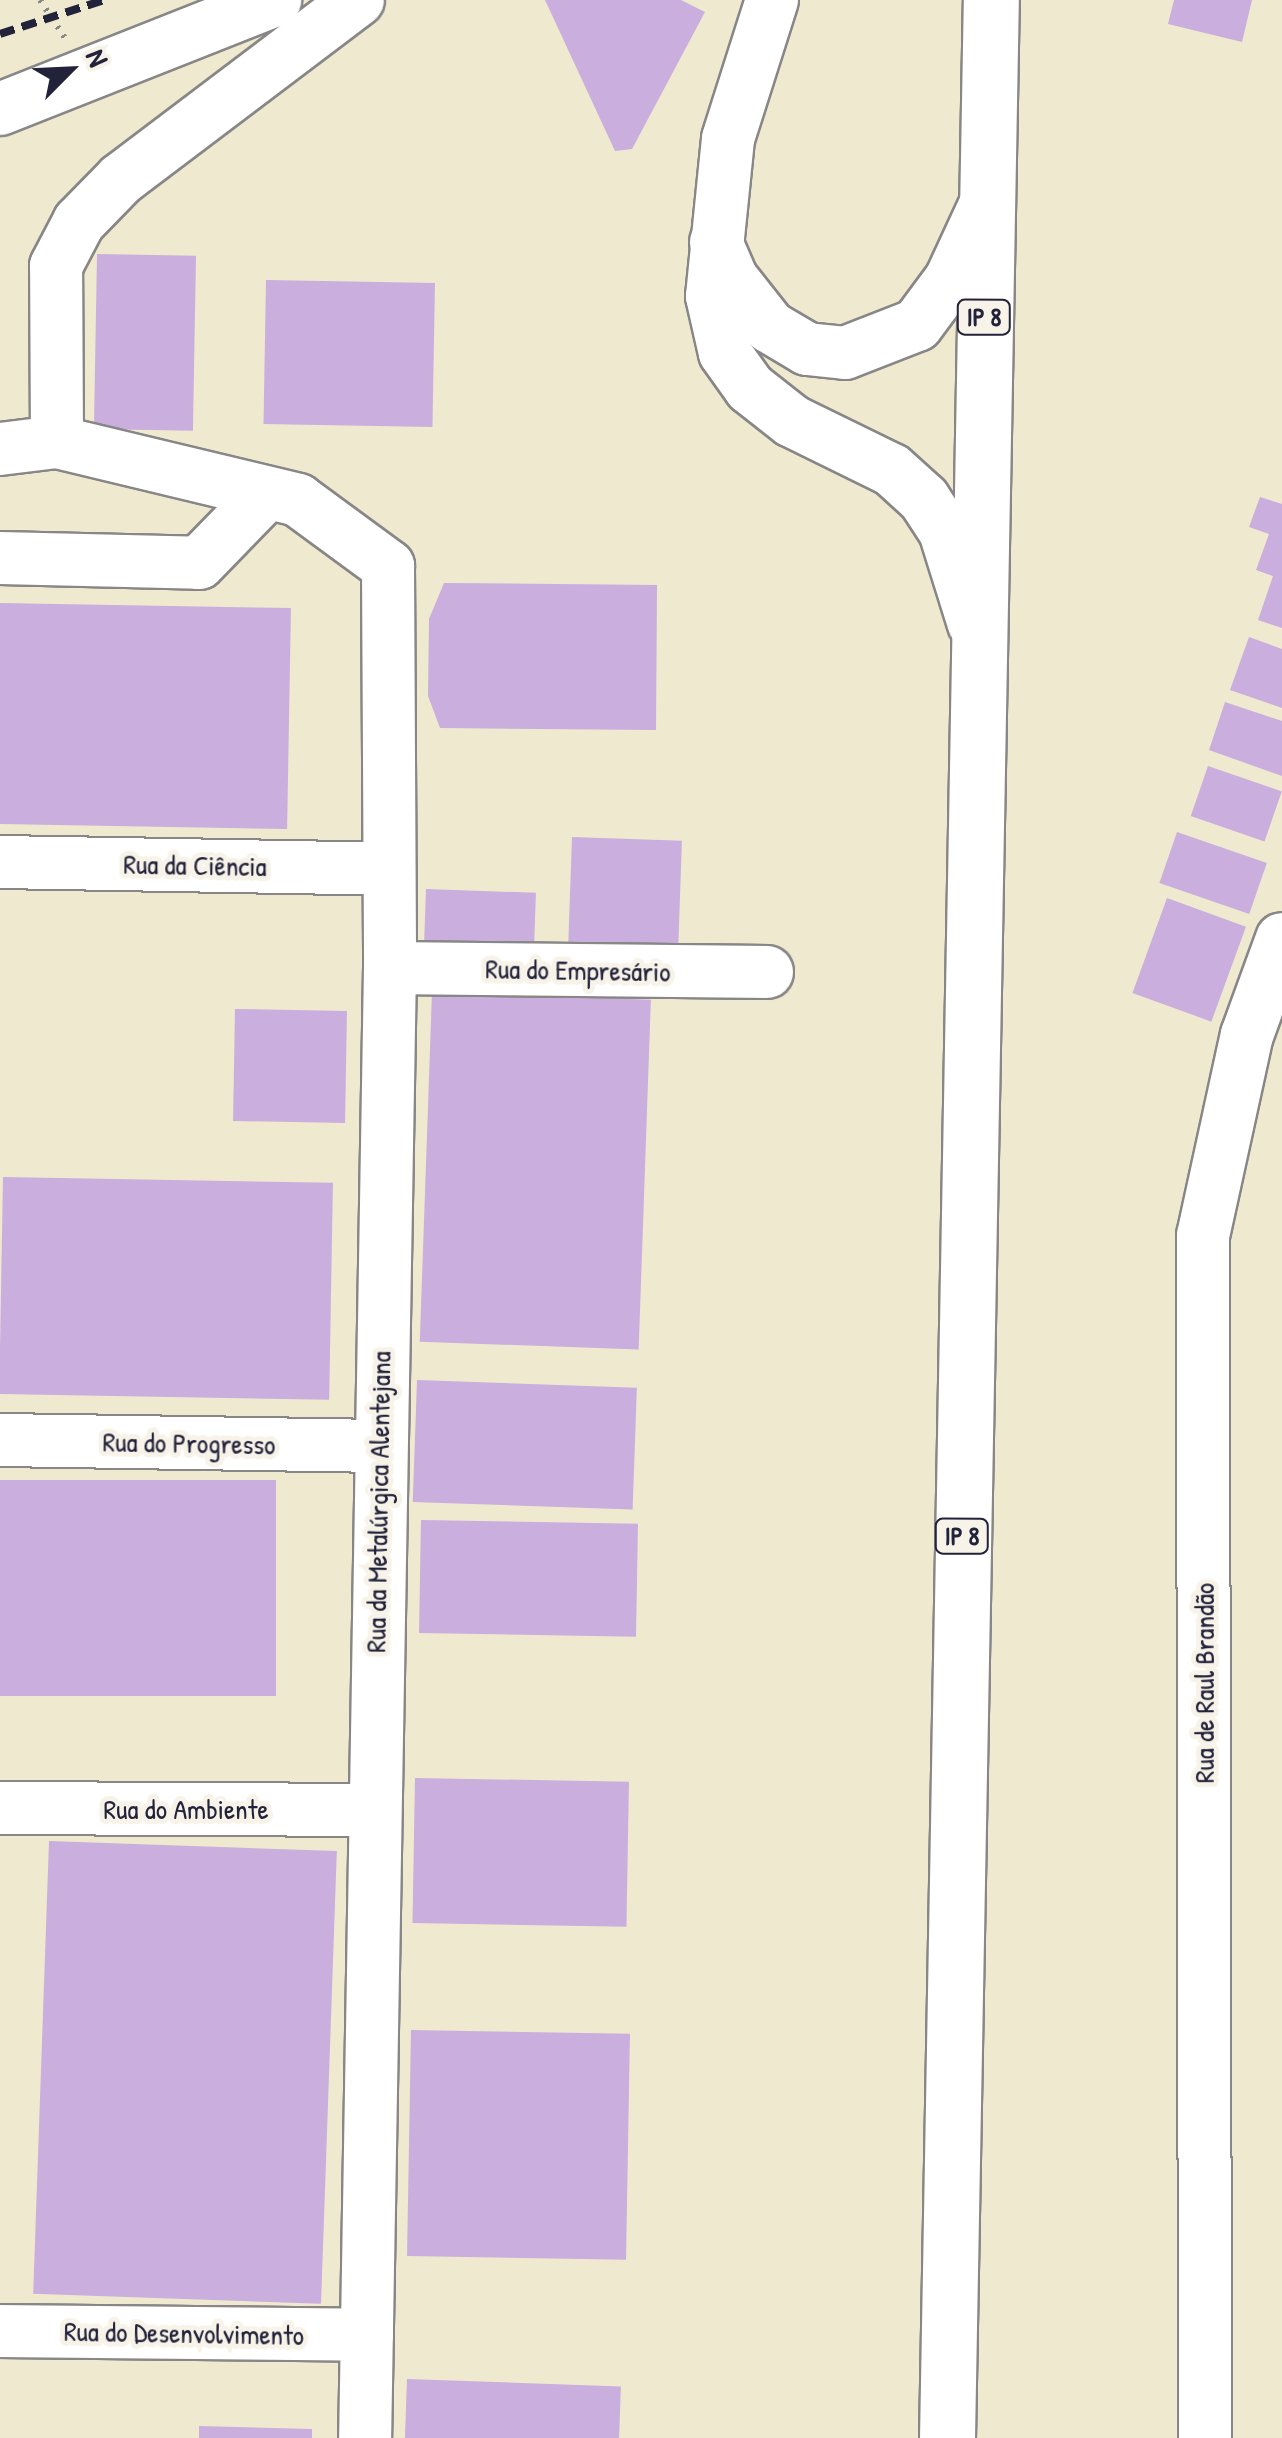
<!DOCTYPE html>
<html>
<head>
<meta charset="utf-8">
<style>
  body { margin:0 }
  #map { position:relative; width:1282px; height:2438px; overflow:hidden; background:#efe9d0; font-family:"Patrick Hand",sans-serif }
  div>[style] { position:absolute }
  .building>* { inset:0; background:#c9aede; transform-origin:0 0 }
  .path>* { height:6px; margin-top:-3px; transform-origin:0; background:repeating-linear-gradient(90deg,#888686 0 2.5px,transparent 0 10.5px) }
  .roads { filter:drop-shadow(2px 0 #888686) drop-shadow(-2px 0 #888686) drop-shadow(0 2px #888686) drop-shadow(0 -2px #888686) }
  .minor>* { height:52px; margin:-26px; padding:0 26px; transform-origin:26px; border-radius:26px; background:#fff }
  .major>* { height:55px; margin:-27.5px; padding:0 27.5px; transform-origin:27.5px; border-radius:27.5px; background:#fff }
  .rail>* { height:8px; margin-top:-4px; transform-origin:0; background:repeating-linear-gradient(90deg,#22223b 0 15px,transparent 0 23px) }
  span { translate:-50% -50%; white-space:nowrap; text-align:center; line-height:1.15; -webkit-text-stroke:10px #f7f3e8; paint-order:stroke }
  .shield-label span { padding:2px 8px; background:#f7f3e8; border:2px solid; border-radius:8px; -webkit-text-stroke-width:0 }
  .shield-label { font-size:25px; color:#22223b; font-weight:700 }
  .street-label { font-size:28px; color:#22223b }
  .north { position:absolute; left:20px; top:20px; width:100px; height:100px; -webkit-text-stroke:8px #f7f3e8; paint-order:stroke; rotate:66deg; font-size:28px; font-weight:700; line-height:40px; text-align:center; color:#22223b }
  .north::after { content:''; display:block; margin:auto; width:35px; height:45px; background:#22223b; clip-path:polygon(50% 0,100% 100%,50% 72%,0 100%) }
</style>
</head>
<body>
<div id="map">
  <div class="building">
    <i style="clip-path:polygon(545px 0,681px 0,705px 12px,632px 149px,615px 151px)"></i>
    <i style="clip-path:polygon(1174px 0,1252px 0,1242px 42px,1168px 24px)"></i>
    <i style="left:97px;top:254px;width:99px;height:175px;rotate:1deg"></i>
    <i style="left:266px;top:280px;width:169px;height:144px;rotate:1deg"></i>
    <i style="clip-path:polygon(1260px 497px,1282px 504px,1282px 628px,1258px 620px,1273px 576px,1256px 570px,1269px 534px,1249px 527px)"></i>
    <i style="clip-path:polygon(444px 583px,657px 585px,656px 730px,440px 728px,428px 696px,429px 619px)"></i>
    <i style="left:0;top:603px;width:291px;height:221px;rotate:1deg"></i>
    <i style="clip-path:polygon(1249px 637px,1282px 649px,1282px 708px,1230px 690px)"></i>
    <i style="clip-path:polygon(1225px 702px,1282px 721px,1282px 776px,1209px 750px)"></i>
    <i style="left:1208px;top:766px;width:78px;height:53px;rotate:19deg"></i>
    <i style="left:1177px;top:832px;width:95px;height:54px;rotate:19deg"></i>
    <i style="left:572px;top:837px;width:110px;height:110px;rotate:2deg"></i>
    <i style="left:426px;top:889px;width:110px;height:65px;rotate:2deg"></i>
    <i style="left:1167px;top:898px;width:84px;height:101px;rotate:20deg"></i>
    <i style="left:432px;top:992px;width:219px;height:350px;rotate:2deg"></i>
    <i style="left:235px;top:1009px;width:112px;height:112px;rotate:1deg"></i>
    <i style="left:3px;top:1177px;width:330px;height:217px;rotate:1deg"></i>
    <i style="left:417px;top:1380px;width:220px;height:122px;rotate:2deg"></i>
    <i style="left:0;top:1480px;width:276px;height:216px"></i>
    <i style="left:421px;top:1520px;width:217px;height:113px;rotate:1deg"></i>
    <i style="left:415px;top:1778px;width:214px;height:145px;rotate:1deg"></i>
    <i style="left:49px;top:1841px;width:288px;height:453px;rotate:2deg"></i>
    <i style="left:411px;top:2030px;width:219px;height:226px;rotate:1deg"></i>
    <i style="left:407px;top:2379px;width:214px;height:59px;rotate:2deg"></i>
    <i style="clip-path:polygon(199px 2426px,312px 2429px,312px 2438px,199px 2438px)"></i>
  </div>
  <div class="path">
    <i style="left:40px;top:0;width:45px;rotate:56.7deg"></i>
  </div>
  <div class="roads">
    <div class="minor">
      <i style="left:772px;top:0;width:146px;rotate:107.6deg"></i>
      <i style="left:728px;top:139px;width:158px;rotate:95.8deg"></i>
      <i style="left:712px;top:296px;width:58px;rotate:77.2deg"></i>
      <i style="left:725px;top:353px;width:43px;rotate:54.5deg"></i>
      <i style="left:750px;top:388px;width:53px;rotate:38.2deg"></i>
      <i style="left:792px;top:421px;width:111px;rotate:26.1deg"></i>
      <i style="left:892px;top:470px;width:43px;rotate:42.2deg"></i>
      <i style="left:924px;top:499px;width:38px;rotate:57deg"></i>
      <i style="left:945px;top:531px;width:97px;rotate:72.7deg"></i>
      <i style="left:0;top:109px;width:296px;rotate:-21.6deg"></i>
      <i style="left:716px;top:242px;width:40px;rotate:66.6deg"></i>
      <i style="left:732px;top:279px;width:61px;rotate:51.6deg"></i>
      <i style="left:770px;top:327px;width:43px;rotate:30.7deg"></i>
      <i style="left:807px;top:349px;width:38px;rotate:6deg"></i>
      <i style="left:845px;top:353px;width:77px;rotate:-21.3deg"></i>
      <i style="left:917px;top:325px;width:57px;rotate:-53.5deg"></i>
      <i style="left:951px;top:279px;width:86px;rotate:-65.2deg"></i>
      <i style="left:57px;top:442px;width:176px;rotate:-90.3deg"></i>
      <i style="left:56px;top:266px;width:50px;rotate:-62.4deg"></i>
      <i style="left:79px;top:222px;width:60px;rotate:-45.7deg"></i>
      <i style="left:121px;top:179px;width:297px;rotate:-37.1deg"></i>
      <i style="left:0;top:449px;width:57px;rotate:-7deg"></i>
      <i style="left:57px;top:442px;width:248px;rotate:13.5deg"></i>
      <i style="left:298px;top:500px;width:112px;rotate:36.3deg"></i>
      <i style="left:388px;top:566px;width:402px;rotate:89.7deg"></i>
      <i style="left:390px;top:968px;width:1470px;rotate:90.97deg"></i>
      <i style="left:0;top:558px;width:199px;rotate:1.4deg"></i>
      <i style="left:199px;top:563px;width:96px;rotate:-45.8deg"></i>
      <i style="left:0;top:862px;width:389px;rotate:1deg"></i>
      <i style="left:390px;top:968px;width:377px;rotate:0.6deg"></i>
      <i style="left:0;top:1440px;width:378px;rotate:0.9deg"></i>
      <i style="left:0;top:1808px;width:372px;rotate:0.3deg"></i>
      <i style="left:0;top:2331px;width:367px;rotate:0.6deg"></i>
      <i style="left:1205px;top:2438px;width:1202px;rotate:-90.1deg"></i>
      <i style="left:1203px;top:1236px;width:206px;rotate:-77.7deg"></i>
      <i style="left:1247px;top:1035px;width:102px;rotate:-70deg"></i>
    </div>
    <div class="major">
      <i style="left:947px;top:2438px;width:2438px;rotate:-88.97deg"></i>
    </div>
  </div>
  <div class="rail">
    <i style="left:0;top:34px;width:109px;rotate:-18.1deg"></i>
  </div>
  <div class="shield-label">
    <span style="left:984px;top:317px">IP 8</span>
    <span style="left:962px;top:1536px">IP 8</span>
  </div>
  <div class="street-label">
    <span style="left:195px;top:865px;rotate:1deg">Rua da Ciência</span>
    <span style="left:578px;top:970px;rotate:1deg">Rua do Empresário</span>
    <span style="left:189px;top:1443px;rotate:1deg">Rua do Progresso</span>
    <span style="left:378px;top:1502px;rotate:-89deg">Rua da Metalúrgica Alentejana</span>
    <span style="left:1204px;top:1683px;rotate:-90deg">Rua de Raul Brandão</span>
    <span style="left:186px;top:1809px">Rua do Ambiente</span>
    <span style="left:184px;top:2333px;rotate:1deg">Rua do Desenvolvimento</span>
  </div>
  <div class="north">N</div>
</div>
</body>
</html>
